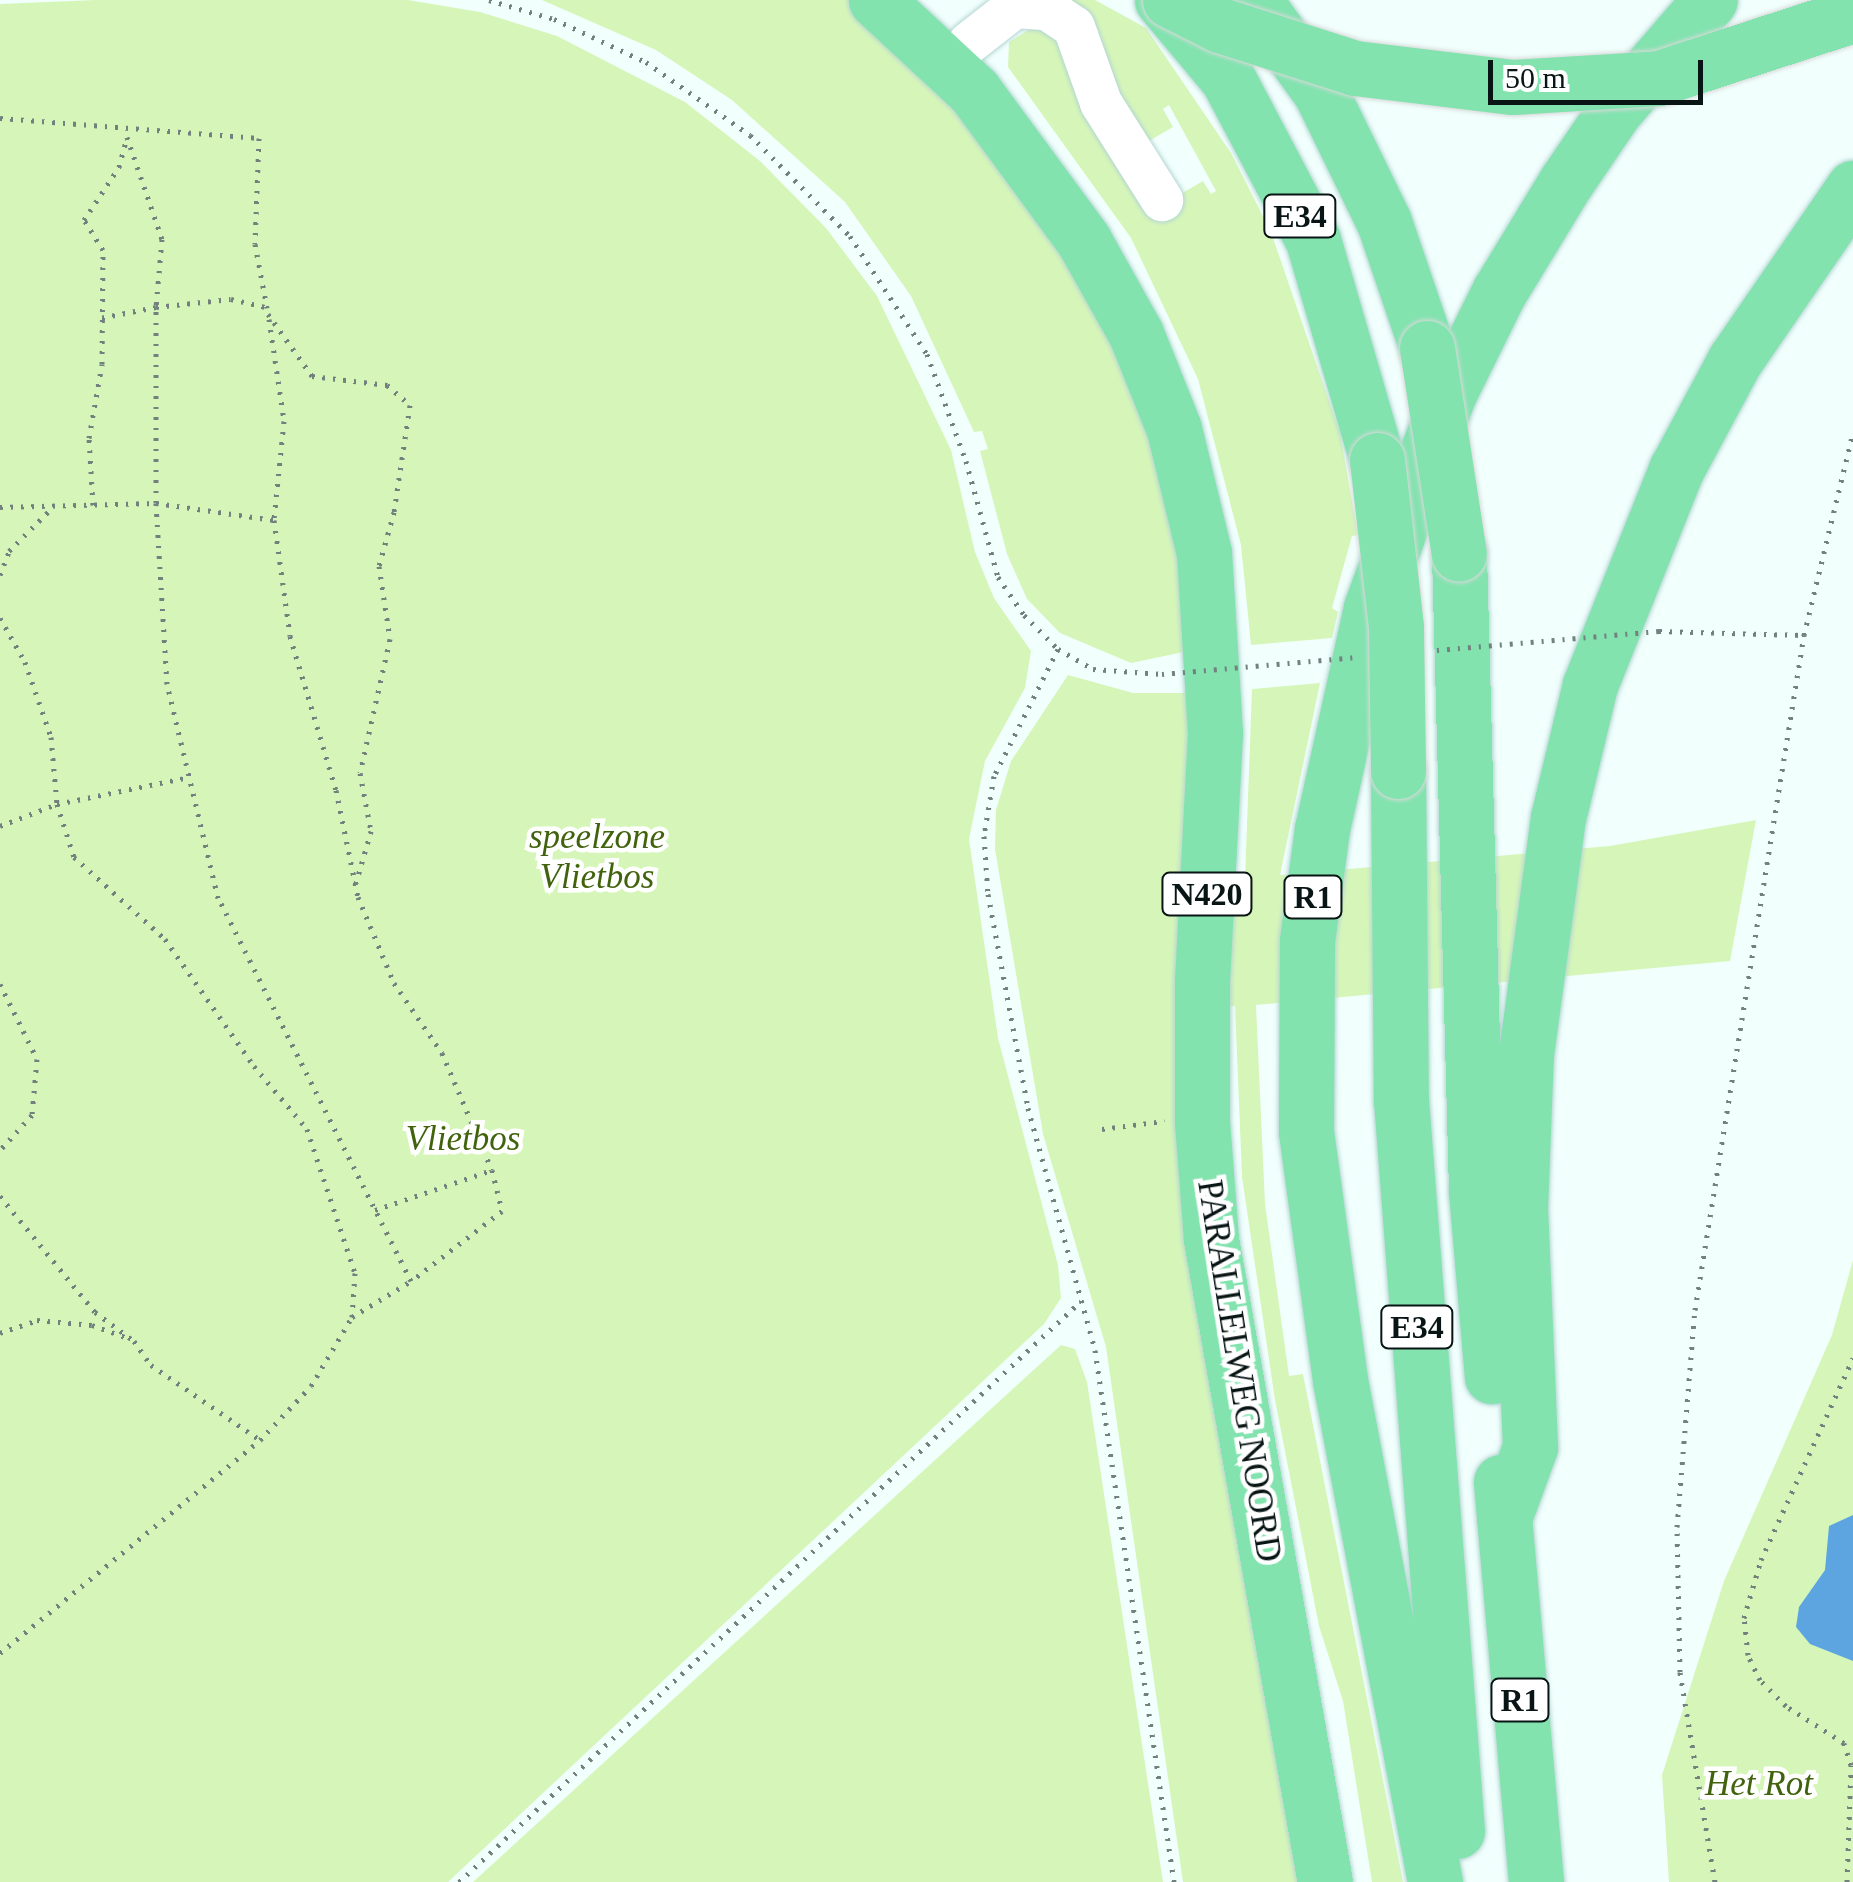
<!DOCTYPE html>
<style>
body{margin:0}
#map{position:relative;width:1853px;height:1882px;overflow:hidden;background:#f1fffd;font-family:Georgia,serif}
div>[style]{position:absolute}
.green>*{inset:0;background:#d6f6b9}
.water>*{inset:0;background:#5ca5e0}
.path>*{height:5px;margin-top:-2.5px;transform-origin:0;background:repeating-linear-gradient(90deg,#72807e 0 2.5px,transparent 0 10.5px)}
.roads{filter:drop-shadow(0 0 2px #b4d6d2) drop-shadow(0 0 2px #b4d6d2)}
.minor>*{height:42px;margin:-21px;padding:0 21px;transform-origin:21px;border-radius:21px;background:#fff}
.highway>*{height:55px;margin:-27.5px;padding:0 27.5px;transform-origin:27.5px;border-radius:27.5px;background:#82e3af}
.path-bridge>*{height:5px;margin-top:-2.5px;transform-origin:0;background:repeating-linear-gradient(90deg,#72807e 0 2.5px,transparent 0 10.5px)}
.bridges{filter:drop-shadow(0 0 2px #d7dad9) drop-shadow(0 0 2px #d7dad9)}
.highway-bridge>*{height:55px;margin:-27.5px;padding:0 27.5px;transform-origin:27.5px;border-radius:27.5px;background:#82e3af}
span{translate:-50% -50%;white-space:nowrap;text-align:center;line-height:1.15;-webkit-text-stroke:9px #fff;paint-order:stroke}
.shield-label span{padding:2px 8px;background:#fff;border:2px solid;border-radius:8px;-webkit-text-stroke-width:0}
.shield-label{font-size:32px;color:#081514;font-weight:700}
.park-label{font-size:35px;color:#41630d;font-style:italic}
.street-label{font-size:35px;color:#081514}
.scale{position:absolute;left:1488px;top:60px;width:215px;height:45px;box-sizing:border-box;border:5px solid #081514;border-top:0;padding-left:12px;font-size:30px;line-height:35px;white-space:nowrap;color:#081514;-webkit-text-stroke:8px #fff;paint-order:stroke}
</style>
<div id="map">
<div class="green">
<div style="clip-path:polygon(95px 0,408px 0,480px 12px,557px 36px,685px 102px,760px 161px,826px 228px,877px 296px,951px 450px,975px 552px,994px 598px,1031px 651px,1025px 688px,985px 761px,969px 839px,998px 1038px,1058px 1265px,1061px 1298px,1044px 1324px,448px 1882px,0 1882px,0 4px)"></div>
<div style="clip-path:polygon(542px 0,850px 0,1035px 188px,1133px 363px,1198px 649px,1131px 663px,1060px 633px,1027px 599px,1007px 554px,980px 451px,988px 449px,982px 431px,974px 432px,911px 296px,845px 202px,732px 100px,656px 50px)"></div>
<div style="clip-path:polygon(1061px 0,1095px 0,1146px 28px,1231px 153px,1271px 232px,1340px 433px,1358px 535px,1352px 536px,1332px 608px,1338px 612px,1332px 638px,1251px 645px,1241px 545px,1198px 379px,1131px 238px,1008px 67px,1009px 42px,1033px 27px,1059px 37px,1153px 210px,1203px 181px,1211px 194px,1216px 191px,1169px 105px,1163px 109px,1173px 127px,1142px 145px)"></div>
<div style="clip-path:polygon(1068px 675px,1133px 693px,1198px 693px,1195px 883px,1245px 878px,1252px 689px,1320px 683px,1280px 875px,1610px 846px,1756px 820px,1730px 961px,1256px 1005px,1265px 1204px,1289px 1376px,1303px 1374px,1403px 1882px,1372px 1882px,1343px 1701px,1319px 1626px,1275px 1400px,1242px 1177px,1235px 1006px,1190px 1010px,1312px 1882px,1183px 1882px,1106px 1347px,1043px 1134px,995px 849px,996px 810px,1011px 761px)"></div>
<div style="clip-path:polygon(1853px 1260px,1853px 1882px,1669px 1882px,1662px 1775px,1724px 1581px,1832px 1335px)"></div>
<div style="clip-path:polygon(1061px 1345px,1075px 1349px,1087px 1382px,1163px 1882px,473px 1882px)"></div>
</div>
<div class="water">
<div style="clip-path:polygon(1853px 1515px,1853px 1661px,1810px 1644px,1796px 1627px,1799px 1607px,1825px 1570px,1829px 1526px)"></div>
</div>
<div class="path">
<div style="left:489px;top:0;width:68px;rotate:16.3deg"></div>
<div style="left:554px;top:19px;width:102px;rotate:25.1deg"></div>
<div style="left:646px;top:62px;width:127px;rotate:35.1deg"></div>
<div style="left:750px;top:135px;width:142px;rotate:45.3deg"></div>
<div style="left:850px;top:236px;width:141px;rotate:56.9deg"></div>
<div style="left:927px;top:354px;width:114px;rotate:70deg"></div>
<div style="left:966px;top:461px;width:120px;rotate:74.6deg"></div>
<div style="left:998px;top:577px;width:46px;rotate:55.6deg"></div>
<div style="left:1024px;top:615px;width:48px;rotate:45deg"></div>
<div style="left:1058px;top:649px;width:40px;rotate:29.7deg"></div>
<div style="left:1093px;top:669px;width:69px;rotate:4.1deg"></div>
<div style="left:0;top:118px;width:260px;rotate:4.4deg"></div>
<div style="left:259px;top:138px;width:106px;rotate:92.2deg"></div>
<div style="left:255px;top:244px;width:65px;rotate:79.4deg"></div>
<div style="left:268px;top:314px;width:76px;rotate:54.6deg"></div>
<div style="left:312px;top:376px;width:76px;rotate:6.8deg"></div>
<div style="left:387px;top:385px;width:30px;rotate:41deg"></div>
<div style="left:410px;top:405px;width:108px;rotate:98.5deg"></div>
<div style="left:394px;top:512px;width:56px;rotate:105.5deg"></div>
<div style="left:379px;top:566px;width:74px;rotate:81.4deg"></div>
<div style="left:390px;top:639px;width:137px;rotate:102.6deg"></div>
<div style="left:360px;top:773px;width:59px;rotate:79.3deg"></div>
<div style="left:371px;top:831px;width:54px;rotate:106.1deg"></div>
<div style="left:269px;top:319px;width:103px;rotate:81.6deg"></div>
<div style="left:284px;top:421px;width:100px;rotate:95.8deg"></div>
<div style="left:93px;top:505px;width:67px;rotate:-93.4deg"></div>
<div style="left:89px;top:438px;width:75px;rotate:-80deg"></div>
<div style="left:102px;top:364px;width:114px;rotate:-89.5deg"></div>
<div style="left:103px;top:250px;width:36px;rotate:-122deg"></div>
<div style="left:84px;top:220px;width:64px;rotate:-56.6deg"></div>
<div style="left:119px;top:167px;width:31px;rotate:-75deg"></div>
<div style="left:127px;top:137px;width:108px;rotate:71.1deg"></div>
<div style="left:162px;top:239px;width:68px;rotate:95deg"></div>
<div style="left:156px;top:307px;width:75px;rotate:-6.1deg"></div>
<div style="left:231px;top:299px;width:37px;rotate:13deg"></div>
<div style="left:0;top:507px;width:156px;rotate:-1.5deg"></div>
<div style="left:156px;top:503px;width:119px;rotate:8.2deg"></div>
<div style="left:274px;top:520px;width:117px;rotate:82.1deg"></div>
<div style="left:290px;top:636px;width:161px;rotate:73.4deg"></div>
<div style="left:336px;top:790px;width:109px;rotate:78.4deg"></div>
<div style="left:358px;top:897px;width:93px;rotate:67.3deg"></div>
<div style="left:394px;top:983px;width:85px;rotate:55.6deg"></div>
<div style="left:442px;top:1053px;width:127px;rotate:66.9deg"></div>
<div style="left:492px;top:1170px;width:42px;rotate:76.3deg"></div>
<div style="left:502px;top:1211px;width:115px;rotate:142.4deg"></div>
<div style="left:411px;top:1281px;width:429px;rotate:-116.7deg"></div>
<div style="left:218px;top:898px;width:220px;rotate:-103.4deg"></div>
<div style="left:167px;top:684px;width:181px;rotate:-93.5deg"></div>
<div style="left:156px;top:503px;width:196px;rotate:-90deg"></div>
<div style="left:156px;top:307px;width:57px;rotate:168.9deg"></div>
<div style="left:0;top:575px;width:26px;rotate:-69deg"></div>
<div style="left:9px;top:551px;width:59px;rotate:-45deg"></div>
<div style="left:0;top:618px;width:51px;rotate:60.4deg"></div>
<div style="left:25px;top:662px;width:79px;rotate:70.9deg"></div>
<div style="left:51px;top:737px;width:67px;rotate:84.9deg"></div>
<div style="left:57px;top:804px;width:56px;rotate:72.2deg"></div>
<div style="left:74px;top:857px;width:122px;rotate:42deg"></div>
<div style="left:165px;top:939px;width:155px;rotate:55deg"></div>
<div style="left:254px;top:1066px;width:82px;rotate:49.9deg"></div>
<div style="left:307px;top:1129px;width:152px;rotate:71.6deg"></div>
<div style="left:355px;top:1273px;width:44px;rotate:93.9deg"></div>
<div style="left:1659px;top:631px;width:145px;rotate:1.6deg"></div>
<div style="left:1058px;top:649px;width:142px;rotate:116.7deg"></div>
<div style="left:994px;top:776px;width:61px;rotate:99.5deg"></div>
<div style="left:984px;top:836px;width:58px;rotate:86.1deg"></div>
<div style="left:988px;top:894px;width:218px;rotate:79.4deg"></div>
<div style="left:1028px;top:1108px;width:251px;rotate:74.5deg"></div>
<div style="left:1095px;top:1350px;width:538px;rotate:81.55deg"></div>
<div style="left:0;top:826px;width:61px;rotate:-21.1deg"></div>
<div style="left:57px;top:804px;width:136px;rotate:-11.5deg"></div>
<div style="left:0;top:984px;width:84px;rotate:63.7deg"></div>
<div style="left:37px;top:1059px;width:56px;rotate:95.1deg"></div>
<div style="left:32px;top:1115px;width:47px;rotate:132.4deg"></div>
<div style="left:1102px;top:1129px;width:63px;rotate:-7.4deg"></div>
<div style="left:0;top:1196px;width:150px;rotate:50.7deg"></div>
<div style="left:95px;top:1312px;width:49px;rotate:36.6deg"></div>
<div style="left:134px;top:1341px;width:29px;rotate:55deg"></div>
<div style="left:151px;top:1365px;width:132px;rotate:34.5deg"></div>
<div style="left:375px;top:1210px;width:124px;rotate:-18.9deg"></div>
<div style="left:0;top:1333px;width:39px;rotate:-19deg"></div>
<div style="left:37px;top:1320px;width:55px;rotate:5.2deg"></div>
<div style="left:92px;top:1325px;width:37px;rotate:20deg"></div>
<div style="left:0;top:1653px;width:336px;rotate:-39.3deg"></div>
<div style="left:260px;top:1440px;width:74px;rotate:-46.6deg"></div>
<div style="left:311px;top:1386px;width:80px;rotate:-59.3deg"></div>
<div style="left:352px;top:1317px;width:69px;rotate:-31.4deg"></div>
<div style="left:459px;top:1882px;width:851px;rotate:-43.05deg"></div>
<div style="left:1715px;top:1882px;width:213px;rotate:-99.5deg"></div>
<div style="left:1680px;top:1672px;width:145px;rotate:-91.2deg"></div>
<div style="left:1677px;top:1527px;width:218px;rotate:-85.3deg"></div>
<div style="left:1695px;top:1310px;width:684px;rotate:-80.83deg"></div>
<div style="left:1804px;top:635px;width:208px;rotate:-76.4deg"></div>
<div style="left:1847px;top:1882px;width:117px;rotate:-88deg"></div>
<div style="left:1851px;top:1765px;width:23px;rotate:-108deg"></div>
<div style="left:1844px;top:1743px;width:69px;rotate:-147.5deg"></div>
<div style="left:1786px;top:1706px;width:37px;rotate:-135deg"></div>
<div style="left:1760px;top:1680px;width:28px;rotate:-116deg"></div>
<div style="left:1748px;top:1655px;width:37px;rotate:-96deg"></div>
<div style="left:1744px;top:1618px;width:60px;rotate:-73.7deg"></div>
<div style="left:1761px;top:1560px;width:222px;rotate:-65.5deg"></div>
</div>
<div class="roads">
<div class="minor">
<div style="left:969px;top:43px;width:58px;rotate:-38deg"></div>
<div style="left:1015px;top:7px;width:32px;rotate:4deg"></div>
<div style="left:1047px;top:9px;width:32px;rotate:34deg"></div>
<div style="left:1074px;top:27px;width:81px;rotate:70.4deg"></div>
<div style="left:1101px;top:103px;width:115px;rotate:57.8deg"></div>
</div>
<div class="highway">
<div style="left:876px;top:0;width:134px;rotate:42.9deg"></div>
<div style="left:974px;top:91px;width:186px;rotate:53.7deg"></div>
<div style="left:1084px;top:241px;width:107px;rotate:60.8deg"></div>
<div style="left:1136px;top:334px;width:102px;rotate:68.2deg"></div>
<div style="left:1174px;top:429px;width:128px;rotate:76.4deg"></div>
<div style="left:1204px;top:553px;width:180px;rotate:86.5deg"></div>
<div style="left:1215px;top:733px;width:247px;rotate:93deg"></div>
<div style="left:1202px;top:980px;width:142px;rotate:90deg"></div>
<div style="left:1202px;top:1122px;width:117px;rotate:85.6deg"></div>
<div style="left:1211px;top:1239px;width:653px;rotate:79.95deg"></div>
<div style="left:1162px;top:0;width:103px;rotate:50.1deg"></div>
<div style="left:1228px;top:79px;width:182px;rotate:62.2deg"></div>
<div style="left:1313px;top:240px;width:229px;rotate:73.8deg"></div>
<div style="left:1254px;top:0;width:115px;rotate:54.2deg"></div>
<div style="left:1321px;top:93px;width:144px;rotate:64deg"></div>
<div style="left:1384px;top:222px;width:133px;rotate:71.2deg"></div>
<div style="left:1459px;top:554px;width:637px;rotate:88.47deg"></div>
<div style="left:1476px;top:1191px;width:186px;rotate:85.1deg"></div>
<div style="left:1398px;top:771px;width:329px;rotate:89.5deg"></div>
<div style="left:1401px;top:1100px;width:733px;rotate:85.62deg"></div>
<div style="left:1501px;top:1482px;width:402px;rotate:85deg"></div>
<div style="left:1504px;top:1518px;width:76px;rotate:-69.9deg"></div>
<div style="left:1530px;top:1447px;width:239px;rotate:-92.4deg"></div>
<div style="left:1520px;top:1208px;width:154px;rotate:-87.8deg"></div>
<div style="left:1526px;top:1054px;width:238px;rotate:-82.3deg"></div>
<div style="left:1558px;top:818px;width:137px;rotate:-76.5deg"></div>
<div style="left:1590px;top:685px;width:232px;rotate:-68.2deg"></div>
<div style="left:1676px;top:470px;width:125px;rotate:-61.8deg"></div>
<div style="left:1735px;top:360px;width:209px;rotate:-55.5deg"></div>
<div style="left:1435px;top:1882px;width:511px;rotate:-100.72deg"></div>
<div style="left:1340px;top:1380px;width:251px;rotate:-97.8deg"></div>
<div style="left:1306px;top:1131px;width:190px;rotate:-89.7deg"></div>
<div style="left:1307px;top:941px;width:113px;rotate:-82.4deg"></div>
<div style="left:1322px;top:829px;width:226px;rotate:-77.5deg"></div>
<div style="left:1371px;top:608px;width:226px;rotate:-70.1deg"></div>
<div style="left:1448px;top:395px;width:115px;rotate:-63.7deg"></div>
<div style="left:1499px;top:292px;width:129px;rotate:-58.7deg"></div>
<div style="left:1566px;top:182px;width:87px;rotate:-55.8deg"></div>
<div style="left:1615px;top:110px;width:145px;rotate:-49.2deg"></div>
</div>
</div>
<div class="path-bridge">
<div style="left:1437px;top:650px;width:223px;rotate:-4.9deg"></div>
<div style="left:1162px;top:674px;width:196px;rotate:-5deg"></div>
</div>
<div class="bridges">
<div class="highway-bridge">
<div style="left:1170px;top:0;width:56px;rotate:26.6deg"></div>
<div style="left:1220px;top:25px;width:142px;rotate:17.7deg"></div>
<div style="left:1355px;top:68px;width:159px;rotate:6.9deg"></div>
<div style="left:1513px;top:87px;width:146px;rotate:-3.5deg"></div>
<div style="left:1659px;top:78px;width:204px;rotate:-18deg"></div>
<div style="left:1427px;top:348px;width:208px;rotate:81.2deg"></div>
<div style="left:1377px;top:460px;width:169px;rotate:83.5deg"></div>
<div style="left:1396px;top:628px;width:143px;rotate:89.2deg"></div>
</div>
</div>
<div class="shield-label">
<span style="left:1300px;top:216px">E34</span>
<span style="left:1207px;top:894px">N420</span>
<span style="left:1313px;top:897px">R1</span>
<span style="left:1417px;top:1327px">E34</span>
<span style="left:1520px;top:1700px">R1</span>
</div>
<div class="park-label">
<span style="left:597px;top:857px">speelzone<br>Vlietbos</span>
<span style="left:463px;top:1139px">Vlietbos</span>
<span style="left:1759px;top:1784px">Het Rot</span>
</div>
<div class="street-label">
<span style="left:1239px;top:1371px;rotate:81deg">PARALLELWEG NOORD</span>
</div>
<div class="scale">50 m</div>
</div>
